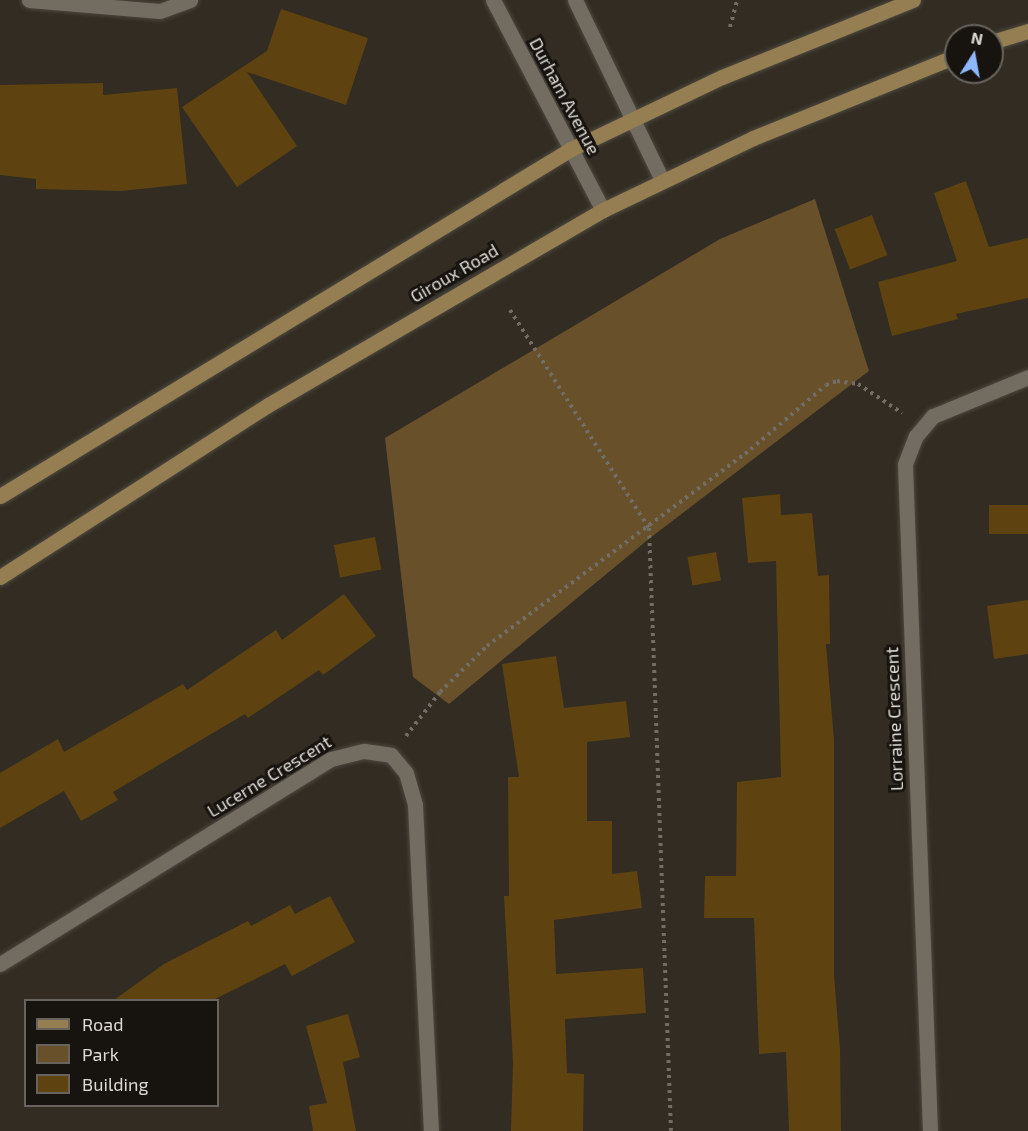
<!DOCTYPE html>
<style>
body{margin:0}
#map{position:relative;width:1028px;height:1131px;overflow:hidden;background:#322c22;font-family:"Exo 2",sans-serif}
div>[style]{position:absolute}
.green>*{inset:0;background:#67502a}
.building>*{inset:0;background:#5e4311;transform-origin:0 0}
.path>*{height:4px;margin-top:-2px;transform-origin:0;background:repeating-linear-gradient(90deg,#736e65 0 3px,transparent 0 7.5px)}
.roads{filter:drop-shadow(0 0 2px #4c483f) drop-shadow(0 0 2px #4c483f)}
.minor>*{height:15px;margin:-7.5px;padding:0 7.5px;transform-origin:7.5px;border-radius:7.5px;background:#736c61}
.tertiary>*{height:15px;margin:-7.5px;padding:0 7.5px;transform-origin:7.5px;border-radius:7.5px;background:#736c61}
.secondary>*{height:15px;margin:-7.5px;padding:0 7.5px;transform-origin:7.5px;border-radius:7.5px;background:#957e52}
span{translate:-50% -50%;white-space:nowrap;text-align:center;line-height:1.15;-webkit-text-stroke:6px #171410;paint-order:stroke}
.street-label{font-size:18px;color:#dfdbd4}
.legend{position:absolute;left:24px;top:999px;width:195px;height:108px;box-sizing:border-box;background:#171410;border:2px solid #67645e;margin:0;padding:8px 10px;list-style:none;font-size:18px;color:#dfdbd4}
.legend li{display:flex;align-items:center;gap:12px;height:30px}
.legend b{width:30px;border:2px solid #67645e}
.north{position:absolute;left:944px;top:24px;width:60px;height:60px;box-sizing:border-box;background:#171410;border:2px solid #67645e;border-radius:50%;rotate:11deg;font-size:16px;font-weight:700;line-height:24px;text-align:center;color:#dfdbd4}
.north::after{content:'';display:block;margin:auto;width:21px;height:27px;background:#8eb9fc;clip-path:polygon(50% 0,100% 100%,50% 72%,0 100%)}
</style>
<div id="map">
<div class="green">
<div style="clip-path:polygon(815px 199px,869px 371px,650px 538px,449px 704px,413px 677px,385px 438px,720px 239px)"></div>
</div>
<div class="building">
<div style="clip-path:polygon(281px 9px,368px 38px,346px 105px,247px 72px,297px 146px,237px 187px,182px 107px,267px 51px)"></div>
<div style="clip-path:polygon(103px 83px,103px 95px,177px 88px,187px 184px,121px 191px,36px 189px,36px 179px,0 175px,0 85px)"></div>
<div style="clip-path:polygon(966px 181px,989px 247px,1028px 238px,1028px 298px,956px 314px,958px 319px,892px 336px,878px 282px,957px 261px,934px 193px)"></div>
<div style="left:872px;top:215px;width:43px;height:40px;rotate:69deg"></div>
<div style="clip-path:polygon(780px 494px,781px 515px,812px 513px,818px 576px,829px 575px,830px 644px,826px 644px,834px 740px,834px 975px,840px 1049px,841px 1131px,789px 1131px,786px 1052px,759px 1054px,754px 918px,704px 918px,705px 876px,736px 876px,737px 782px,781px 777px,776px 561px,748px 563px,742px 498px)"></div>
<div style="left:1028px;top:505px;width:29px;height:39px;rotate:90deg"></div>
<div style="left:375px;top:537px;width:33px;height:42px;rotate:79deg"></div>
<div style="left:716px;top:552px;width:29px;height:29px;rotate:80deg"></div>
<div style="clip-path:polygon(344px 594px,376px 636px,323px 675px,319px 670px,248px 718px,245px 714px,113px 792px,118px 800px,81px 821px,64px 791px,0 828px,0 773px,58px 739px,64px 752px,183px 684px,187px 690px,276px 630px,282px 640px)"></div>
<div style="clip-path:polygon(1028px 600px,1028px 654px,994px 659px,987px 606px)"></div>
<div style="clip-path:polygon(556px 656px,564px 708px,626px 701px,630px 737px,587px 742px,587px 821px,612px 821px,612px 874px,637px 871px,642px 908px,554px 920px,556px 974px,643px 968px,646px 1013px,565px 1019px,567px 1073px,584px 1074px,583px 1131px,511px 1131px,513px 1062px,504px 896px,509px 896px,508px 777px,519px 777px,502px 664px)"></div>
<div style="clip-path:polygon(330px 896px,355px 942px,292px 976px,285px 964px,213px 1000px,114px 1000px,164px 964px,248px 921px,251px 926px,290px 905px,295px 914px)"></div>
<div style="clip-path:polygon(348px 1014px,360px 1057px,343px 1062px,356px 1131px,313px 1131px,309px 1106px,327px 1103px,306px 1026px)"></div>
</div>
<div class="path">
<div style="left:730px;top:27px;width:28px;rotate:-75deg"></div>
<div style="left:510px;top:310px;width:259px;rotate:57.5deg"></div>
<div style="left:649px;top:528px;width:603px;rotate:87.91deg"></div>
<div style="left:406px;top:736px;width:56px;rotate:-52.3deg"></div>
<div style="left:440px;top:692px;width:66px;rotate:-44.4deg"></div>
<div style="left:487px;top:646px;width:322px;rotate:-36.7deg"></div>
<div style="left:745px;top:454px;width:106px;rotate:-40.4deg"></div>
<div style="left:826px;top:385px;width:12px;rotate:-20deg"></div>
<div style="left:837px;top:381px;width:21px;rotate:8deg"></div>
<div style="left:858px;top:384px;width:53px;rotate:33.4deg"></div>
</div>
<div class="roads">
<div class="minor">
<div style="left:29px;top:0;width:131px;rotate:4.8deg"></div>
<div style="left:160px;top:11px;width:32px;rotate:-20deg"></div>
<div style="left:0;top:964px;width:389px;rotate:-31.8deg"></div>
<div style="left:331px;top:759px;width:34px;rotate:-14deg"></div>
<div style="left:364px;top:751px;width:27px;rotate:8deg"></div>
<div style="left:391px;top:755px;width:23px;rotate:50deg"></div>
<div style="left:406px;top:773px;width:33px;rotate:74deg"></div>
<div style="left:415px;top:805px;width:326px;rotate:87.2deg"></div>
<div style="left:930px;top:1131px;width:667px;rotate:-92.15deg"></div>
<div style="left:905px;top:464px;width:30px;rotate:-69deg"></div>
<div style="left:916px;top:436px;width:26px;rotate:-50deg"></div>
<div style="left:933px;top:416px;width:103px;rotate:-22.3deg"></div>
</div>
<div class="tertiary">
<div style="left:493px;top:0;width:237px;rotate:62.4deg"></div>
<div style="left:575px;top:0;width:200px;rotate:64.2deg"></div>
</div>
<div class="secondary">
<div style="left:992px;top:42px;width:38px;rotate:-17deg"></div>
<div style="left:0;top:496px;width:668px;rotate:-31.29deg"></div>
<div style="left:571px;top:149px;width:167px;rotate:-25.5deg"></div>
<div style="left:722px;top:77px;width:206px;rotate:-22deg"></div>
<div style="left:0;top:577px;width:318px;rotate:-32.7deg"></div>
<div style="left:268px;top:405px;width:388px;rotate:-30.2deg"></div>
<div style="left:603px;top:210px;width:166px;rotate:-25.6deg"></div>
<div style="left:753px;top:138px;width:219px;rotate:-22deg"></div>
</div>
</div>
<div class="street-label">
<span style="left:565px;top:96px;rotate:62deg">Durham Avenue</span>
<span style="left:454px;top:273px;rotate:-30deg">Giroux Road</span>
<span style="left:894px;top:719px;rotate:-92deg">Lorraine Crescent</span>
<span style="left:269px;top:776px;rotate:-31deg">Lucerne Crescent</span>
</div>
<ul class="legend">
<li><b style="height:8px;background:#957e52"></b>Road</li>
<li><b style="height:16px;background:#67502a"></b>Park</li>
<li><b style="height:16px;background:#5e4311"></b>Building</li>
</ul>
<div class="north">N</div>
</div>
